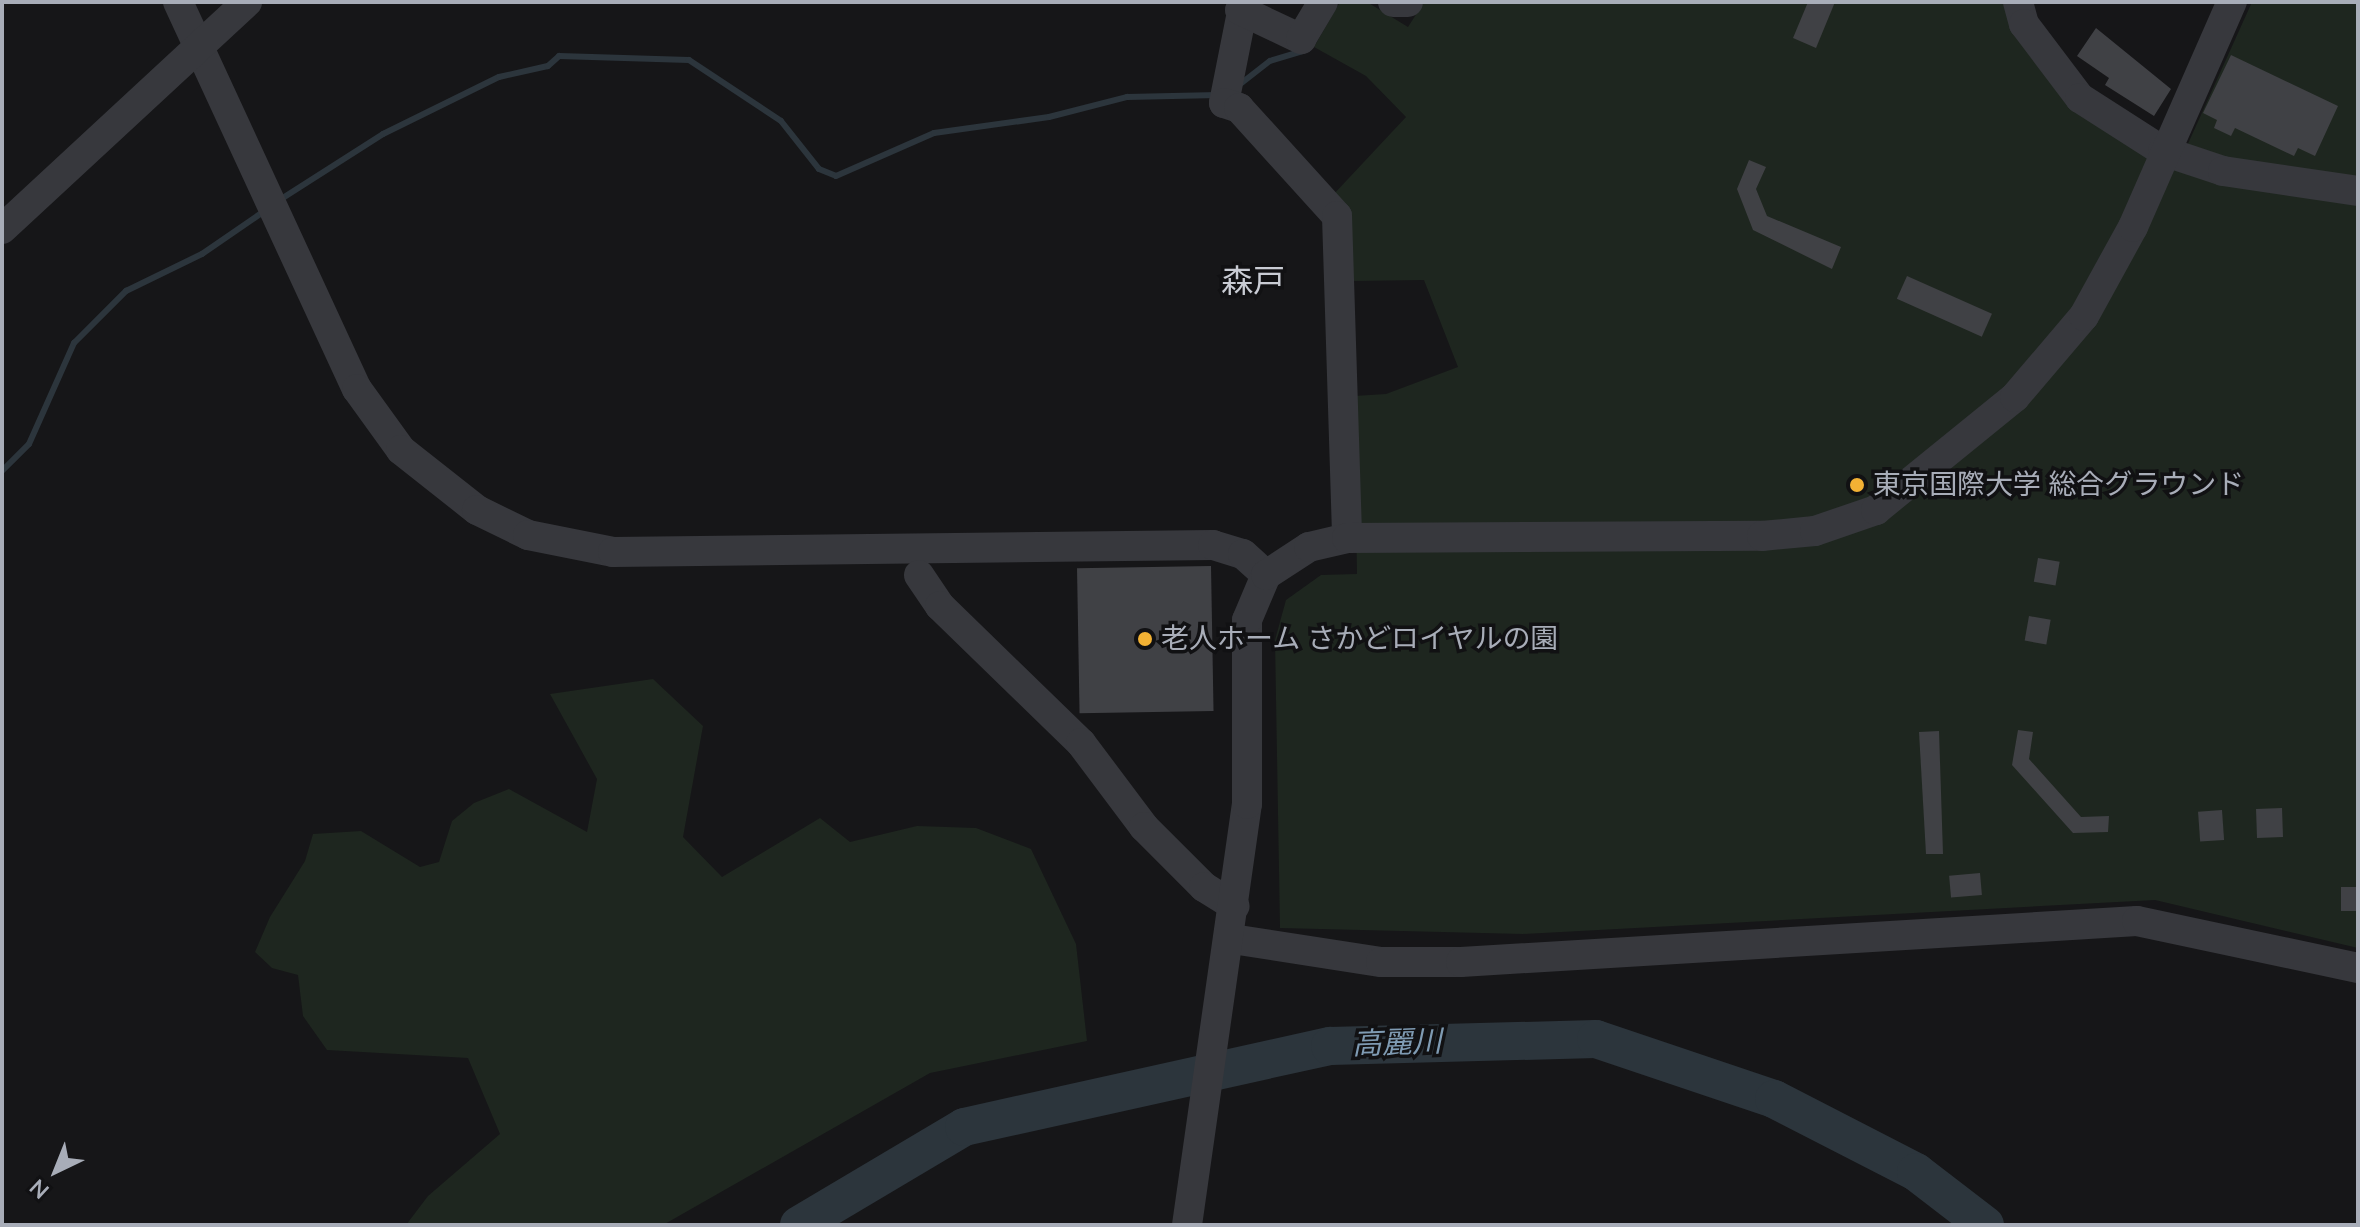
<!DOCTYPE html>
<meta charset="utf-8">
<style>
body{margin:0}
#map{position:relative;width:2360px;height:1227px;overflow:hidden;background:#161618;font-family:"Nunito Sans","Noto Sans JP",sans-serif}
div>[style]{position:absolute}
.green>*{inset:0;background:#1e261f}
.stream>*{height:6px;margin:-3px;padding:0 3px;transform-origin:3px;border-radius:3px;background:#2c353c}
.river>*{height:38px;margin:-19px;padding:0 19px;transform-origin:19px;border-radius:19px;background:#2c353c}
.building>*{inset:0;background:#404145;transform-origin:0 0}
.minor>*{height:30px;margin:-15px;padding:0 15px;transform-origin:15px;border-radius:15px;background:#37383d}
.dots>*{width:22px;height:22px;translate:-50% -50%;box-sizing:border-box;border:4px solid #111113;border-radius:50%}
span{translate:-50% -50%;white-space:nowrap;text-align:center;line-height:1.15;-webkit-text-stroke:7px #111113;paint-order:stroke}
.poi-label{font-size:28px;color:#a8adb8}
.left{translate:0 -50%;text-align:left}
.water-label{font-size:30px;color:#7f9bb3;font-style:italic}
.quarter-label{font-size:32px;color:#c9ccd4}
.frame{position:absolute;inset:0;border:4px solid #a8adb8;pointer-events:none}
.north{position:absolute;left:16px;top:1131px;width:80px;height:80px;-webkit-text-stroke:6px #111113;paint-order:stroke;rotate:223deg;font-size:22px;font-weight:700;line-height:32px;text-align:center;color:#a8adb8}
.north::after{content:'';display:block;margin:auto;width:28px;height:36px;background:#a8adb8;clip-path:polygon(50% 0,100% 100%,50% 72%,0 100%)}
</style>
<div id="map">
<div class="green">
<div style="clip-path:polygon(1340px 2px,1367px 2px,1408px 27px,1424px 2px,2006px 2px,2006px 10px,2177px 168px,2252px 2px,2358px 2px,2358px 948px,2155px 900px,1523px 934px,1280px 928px,1275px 640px,1286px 600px,1321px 575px,1357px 574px,1354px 396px,1386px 394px,1458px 367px,1424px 280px,1352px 281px,1333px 195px,1406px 117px,1366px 76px,1314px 47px)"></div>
<div style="clip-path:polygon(653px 679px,703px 726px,683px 837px,722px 877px,820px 818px,850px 842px,917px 826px,976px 828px,1031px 849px,1076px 944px,1087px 1041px,930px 1073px,663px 1225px,406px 1225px,428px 1196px,500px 1134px,468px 1058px,327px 1050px,303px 1016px,298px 975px,272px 968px,255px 952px,270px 917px,305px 861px,313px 834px,361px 831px,420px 867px,439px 862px,452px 821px,474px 803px,509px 789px,587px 832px,597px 779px,550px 694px)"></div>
</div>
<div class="stream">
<div style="left:1239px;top:85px;width:39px;rotate:-38deg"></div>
<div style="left:1270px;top:61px;width:34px;rotate:-17deg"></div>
<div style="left:278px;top:201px;width:125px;rotate:-32.5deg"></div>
<div style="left:383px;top:134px;width:129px;rotate:-26.2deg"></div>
<div style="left:499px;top:77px;width:50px;rotate:-12.7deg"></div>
<div style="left:548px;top:66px;width:15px;rotate:-42deg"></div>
<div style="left:559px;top:56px;width:130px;rotate:1.8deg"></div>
<div style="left:689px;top:60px;width:110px;rotate:33.5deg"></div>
<div style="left:781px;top:121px;width:61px;rotate:51.6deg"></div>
<div style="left:819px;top:169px;width:18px;rotate:22deg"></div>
<div style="left:836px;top:176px;width:107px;rotate:-23.7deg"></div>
<div style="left:934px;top:133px;width:116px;rotate:-7.9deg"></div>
<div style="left:1049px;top:117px;width:81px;rotate:-14.4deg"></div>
<div style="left:1127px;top:97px;width:91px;rotate:-1.3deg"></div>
<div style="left:2px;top:471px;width:38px;rotate:-45deg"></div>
<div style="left:29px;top:444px;width:111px;rotate:-66deg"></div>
<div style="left:74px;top:343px;width:74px;rotate:-45deg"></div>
<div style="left:126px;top:291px;width:85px;rotate:-26deg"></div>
<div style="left:202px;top:254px;width:78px;rotate:-34.5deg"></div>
</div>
<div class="river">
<div style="left:799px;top:1225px;width:192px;rotate:-30.7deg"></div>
<div style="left:964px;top:1127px;width:375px;rotate:-12.5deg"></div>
<div style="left:1330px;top:1046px;width:266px;rotate:-1.5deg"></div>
<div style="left:1596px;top:1039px;width:188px;rotate:18.6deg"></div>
<div style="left:1774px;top:1099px;width:160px;rotate:27.2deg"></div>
<div style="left:1916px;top:1172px;width:87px;rotate:37.5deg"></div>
</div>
<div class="building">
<div style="clip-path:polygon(1808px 2px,1835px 2px,1816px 48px,1793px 38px)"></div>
<div style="clip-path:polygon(2096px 28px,2171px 89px,2154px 116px,2105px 85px,2109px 78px,2077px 56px)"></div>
<div style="clip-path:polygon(2231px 55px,2338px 106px,2315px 156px,2298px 148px,2294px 156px,2235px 128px,2231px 136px,2214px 128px,2217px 120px,2203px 113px)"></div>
<div style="clip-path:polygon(1749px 160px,1766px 167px,1756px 189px,1767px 216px,1841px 247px,1832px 269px,1753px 230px,1737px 189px)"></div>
<div style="left:1907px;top:276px;width:93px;height:25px;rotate:24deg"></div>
<div style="left:2038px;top:558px;width:22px;height:24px;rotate:10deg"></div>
<div style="left:1211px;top:566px;width:145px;height:134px;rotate:89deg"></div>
<div style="left:2029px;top:616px;width:22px;height:25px;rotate:10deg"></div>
<div style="clip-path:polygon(2018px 730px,2033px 732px,2029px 759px,2081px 817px,2109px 816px,2108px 832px,2073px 833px,2012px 765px)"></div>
<div style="clip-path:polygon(1939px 731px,1943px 854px,1926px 854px,1919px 732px)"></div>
<div style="left:2282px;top:808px;width:29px;height:26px;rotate:88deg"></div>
<div style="left:2222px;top:810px;width:30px;height:24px;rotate:86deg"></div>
<div style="left:1980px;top:873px;width:22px;height:31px;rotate:85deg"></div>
<div style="left:2341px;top:887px;width:17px;height:24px"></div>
</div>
<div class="minor">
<div style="left:178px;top:2px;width:426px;rotate:65.2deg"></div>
<div style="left:357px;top:389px;width:75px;rotate:54.2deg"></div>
<div style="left:401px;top:450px;width:97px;rotate:38.3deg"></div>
<div style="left:477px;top:510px;width:57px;rotate:26.1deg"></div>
<div style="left:528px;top:535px;width:87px;rotate:11.3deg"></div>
<div style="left:613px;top:552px;width:600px;rotate:-0.67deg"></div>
<div style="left:1213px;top:545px;width:31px;rotate:17deg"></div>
<div style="left:1243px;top:554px;width:31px;rotate:42deg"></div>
<div style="left:1244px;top:2px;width:103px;rotate:101.2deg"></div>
<div style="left:1224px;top:103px;width:16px;rotate:18deg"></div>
<div style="left:1239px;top:108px;width:146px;rotate:47.8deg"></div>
<div style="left:1337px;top:216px;width:322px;rotate:88.2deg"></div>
<div style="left:1393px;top:2px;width:15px"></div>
<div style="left:2018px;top:2px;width:23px;rotate:75deg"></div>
<div style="left:2024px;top:24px;width:93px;rotate:52.9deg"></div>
<div style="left:2080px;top:98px;width:98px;rotate:32.6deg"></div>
<div style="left:2163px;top:151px;width:63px;rotate:18.4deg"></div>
<div style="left:2223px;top:171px;width:136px;rotate:8.4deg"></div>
<div style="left:1240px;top:10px;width:68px;rotate:25.4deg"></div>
<div style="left:1301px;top:39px;width:43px;rotate:-59.3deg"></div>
<div style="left:2px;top:229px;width:334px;rotate:-42.8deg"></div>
<div style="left:919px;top:575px;width:37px;rotate:56deg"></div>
<div style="left:940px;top:606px;width:197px;rotate:44.2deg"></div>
<div style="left:1081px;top:743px;width:105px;rotate:53.1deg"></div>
<div style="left:1144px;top:827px;width:85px;rotate:45deg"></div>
<div style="left:1204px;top:887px;width:36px;rotate:32deg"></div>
<div style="left:1232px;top:939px;width:151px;rotate:8.8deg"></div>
<div style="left:1381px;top:962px;width:80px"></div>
<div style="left:1461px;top:962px;width:677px;rotate:-3.47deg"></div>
<div style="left:2137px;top:921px;width:226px;rotate:12deg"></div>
<div style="left:1187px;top:1225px;width:425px;rotate:-81.9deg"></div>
<div style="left:1247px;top:804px;width:184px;rotate:-90deg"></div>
<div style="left:1247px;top:620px;width:49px;rotate:-67.1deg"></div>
<div style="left:1266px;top:575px;width:51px;rotate:-33.1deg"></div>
<div style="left:1309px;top:547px;width:39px;rotate:-13deg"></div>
<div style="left:1347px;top:538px;width:415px;rotate:-0.3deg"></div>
<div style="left:1762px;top:536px;width:53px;rotate:-5.4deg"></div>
<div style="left:1815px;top:531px;width:65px;rotate:-19deg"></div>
<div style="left:1876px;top:510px;width:179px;rotate:-39.1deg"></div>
<div style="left:2015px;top:397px;width:106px;rotate:-49.6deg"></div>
<div style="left:2084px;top:316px;width:102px;rotate:-61.2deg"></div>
<div style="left:2133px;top:227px;width:246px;rotate:-66.3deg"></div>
</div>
<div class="dots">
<div style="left:1857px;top:485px;background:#f2b134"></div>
<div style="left:1145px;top:639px;background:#f2b134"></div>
</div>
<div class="poi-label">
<span class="left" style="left:1873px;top:485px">東京国際大学 総合グラウンド</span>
<span class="left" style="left:1161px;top:639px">老人ホーム さかどロイヤルの園</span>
</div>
<div class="water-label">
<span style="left:1397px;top:1044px;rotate:-2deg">高麗川</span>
</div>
<div class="quarter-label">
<span style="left:1253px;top:282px">森戸</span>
</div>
<div class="frame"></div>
<div class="north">N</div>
</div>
